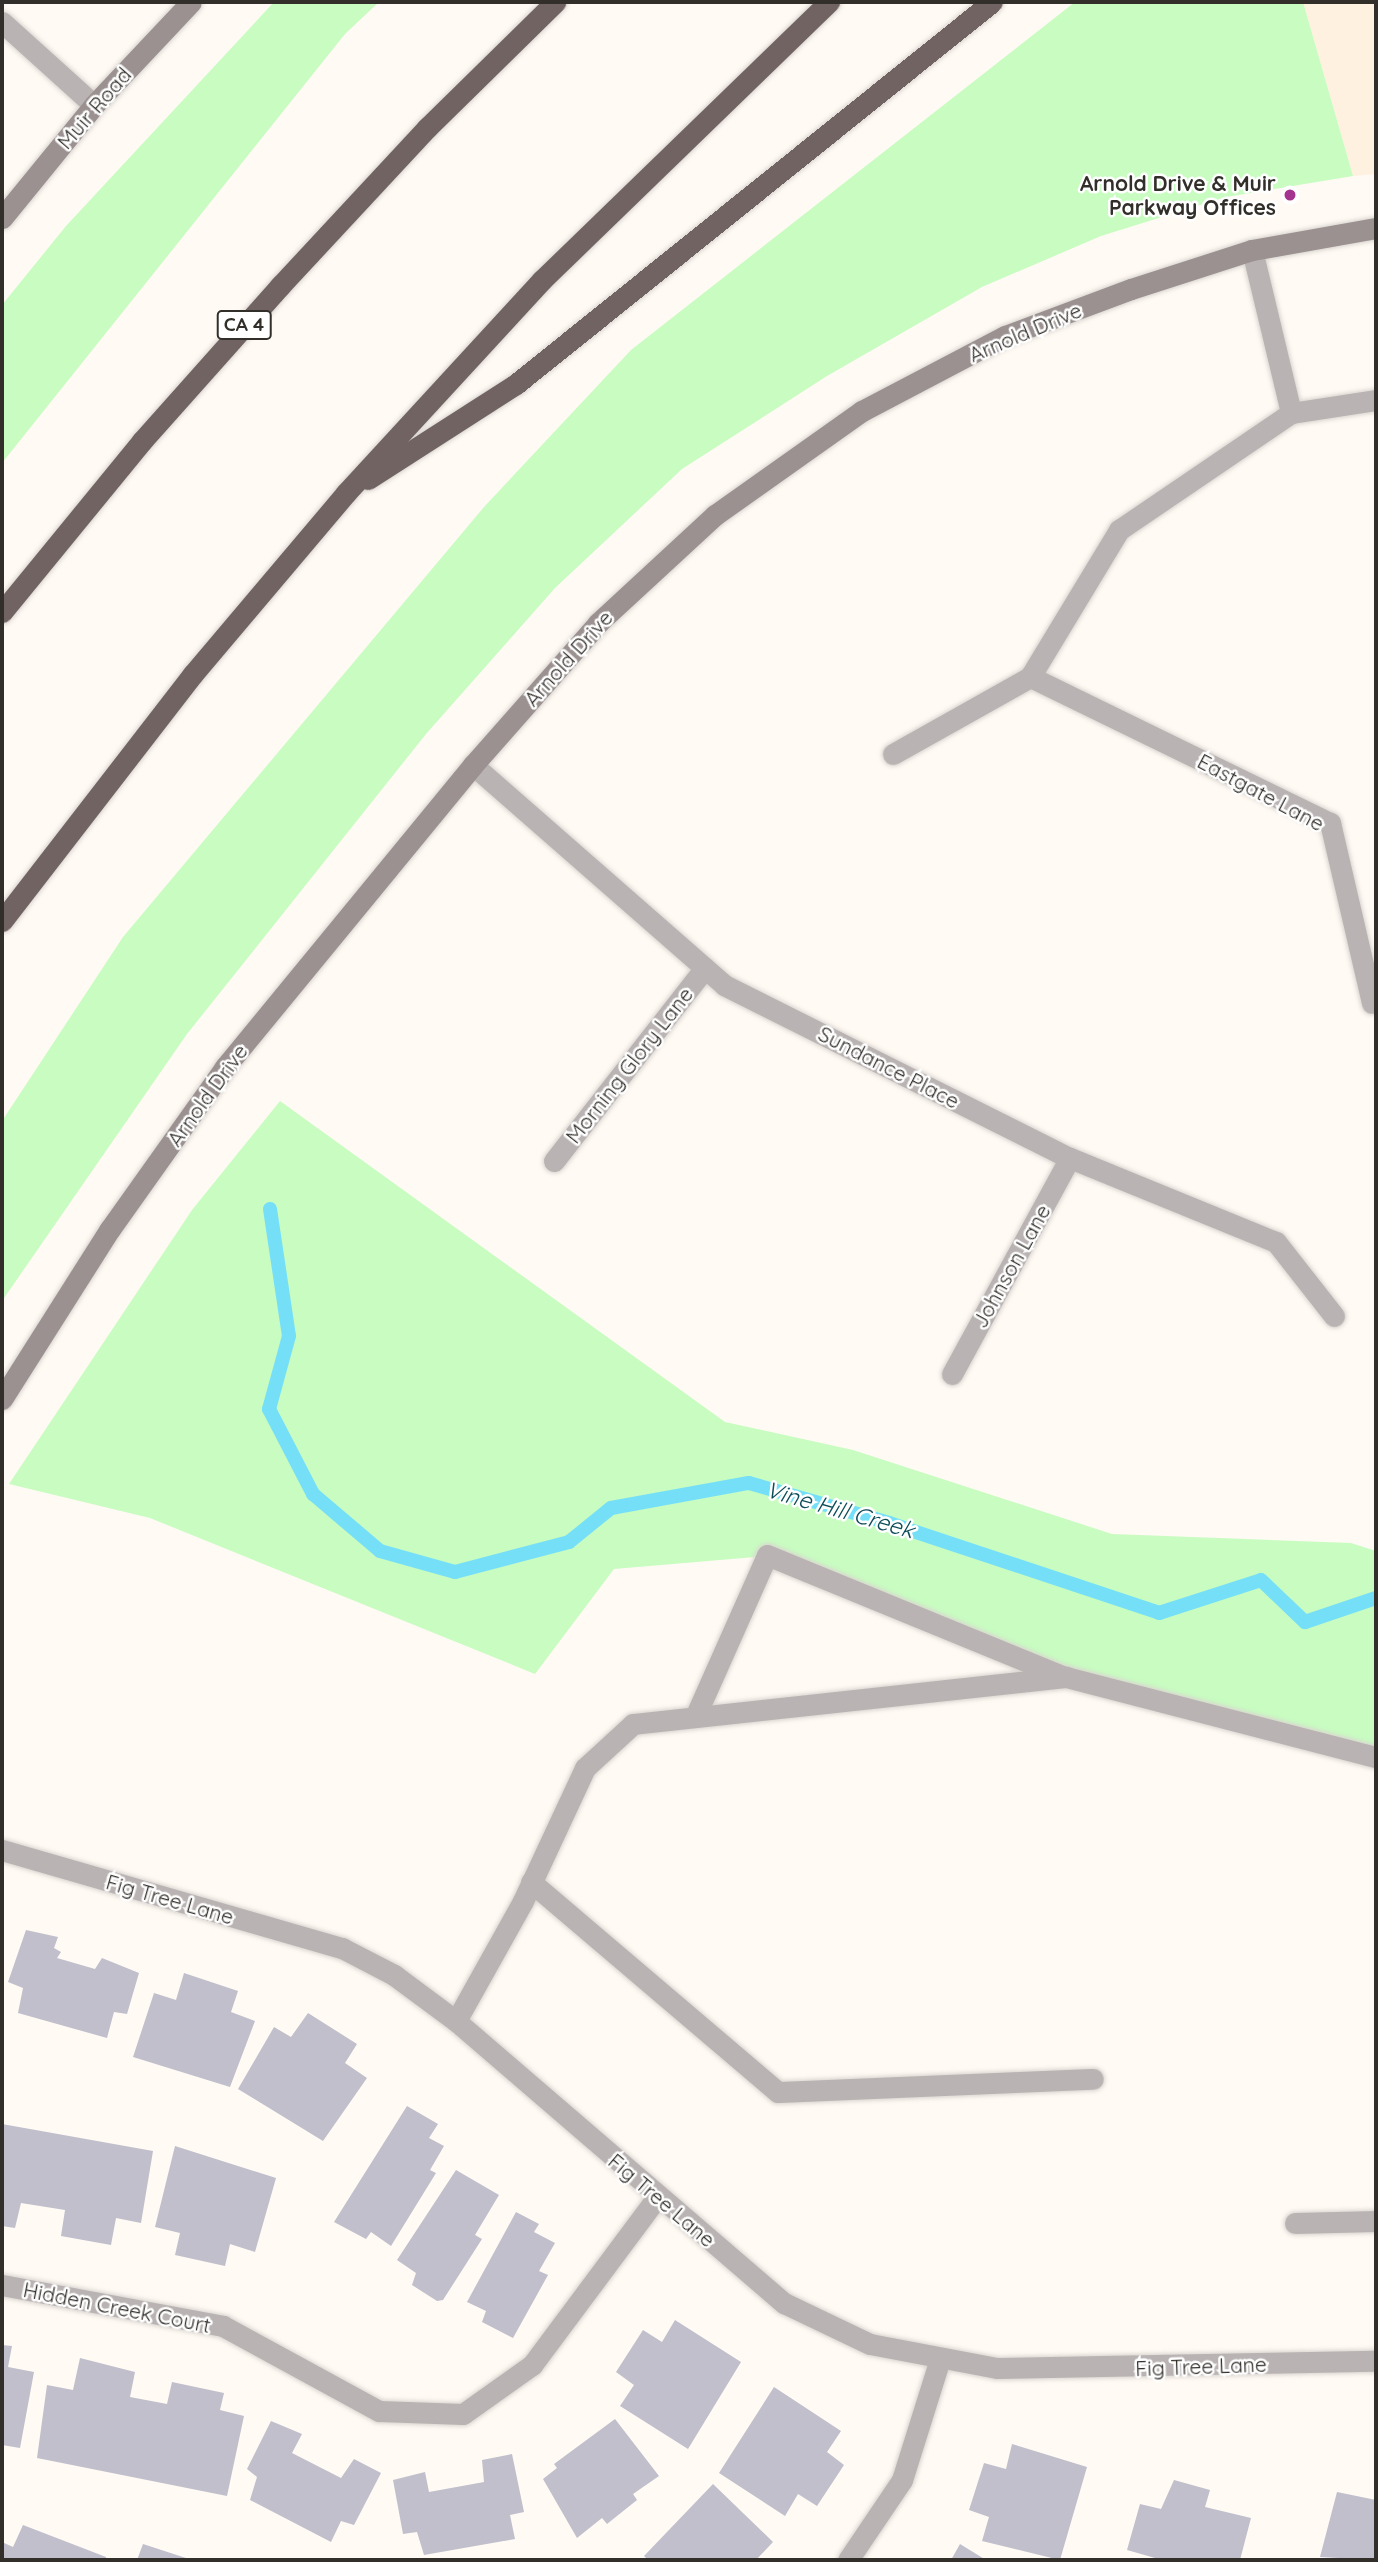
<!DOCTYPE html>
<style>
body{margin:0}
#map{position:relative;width:1378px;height:2562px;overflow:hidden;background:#fffaf4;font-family:Quicksand,sans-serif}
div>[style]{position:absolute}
.built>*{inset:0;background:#fef1e0}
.green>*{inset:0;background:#c8fcc1}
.stream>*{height:14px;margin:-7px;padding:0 7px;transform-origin:7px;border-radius:7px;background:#76dff8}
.building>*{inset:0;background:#c0bfcb}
.roads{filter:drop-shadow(0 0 2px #dad5d0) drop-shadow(0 0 2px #dad5d0)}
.lane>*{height:21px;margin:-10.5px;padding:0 10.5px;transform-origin:10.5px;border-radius:10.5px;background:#bab3b3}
.street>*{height:21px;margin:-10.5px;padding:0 10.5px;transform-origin:10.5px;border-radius:10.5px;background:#bab3b3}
.secondary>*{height:21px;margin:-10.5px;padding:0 10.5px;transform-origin:10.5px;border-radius:10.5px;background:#9a9190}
.highway>*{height:21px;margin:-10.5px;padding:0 10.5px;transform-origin:10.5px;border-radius:10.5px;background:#706362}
.dots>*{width:19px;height:19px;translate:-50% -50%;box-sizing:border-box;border:4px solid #fff;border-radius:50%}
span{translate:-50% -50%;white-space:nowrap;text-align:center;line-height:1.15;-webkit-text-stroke:5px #fff;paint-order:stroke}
.shield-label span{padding:2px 5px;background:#fff;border:2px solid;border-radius:5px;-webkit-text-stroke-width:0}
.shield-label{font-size:19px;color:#322f2b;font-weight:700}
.street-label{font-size:21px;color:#322f2b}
.poi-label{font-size:21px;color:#322f2b;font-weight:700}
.right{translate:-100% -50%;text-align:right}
.water-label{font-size:23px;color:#0d4d5a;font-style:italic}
.frame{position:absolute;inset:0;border:4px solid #322f2b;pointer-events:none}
</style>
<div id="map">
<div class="built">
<div style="clip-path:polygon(1303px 2px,1376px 2px,1376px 174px,1353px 176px)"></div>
</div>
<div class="green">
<div style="clip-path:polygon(274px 2px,379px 2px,345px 34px,2px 463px,2px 305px,66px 226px)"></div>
<div style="clip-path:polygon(1075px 2px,1303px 2px,1353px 176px,1226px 197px,1101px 236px,982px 287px,827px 376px,682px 469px,555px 588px,426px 734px,187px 1034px,2px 1301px,2px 1121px,123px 937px,484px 507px,631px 350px)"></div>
<div style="clip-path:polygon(280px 1101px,725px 1422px,853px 1450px,1112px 1534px,1351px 1543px,1376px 1551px,1376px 1757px,1066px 1677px,767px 1556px,614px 1569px,535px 1674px,150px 1518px,9px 1484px,192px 1210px)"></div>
</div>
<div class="stream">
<div style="left:270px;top:1209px;width:128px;rotate:81.5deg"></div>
<div style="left:289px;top:1336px;width:76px;rotate:105.3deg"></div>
<div style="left:269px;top:1409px;width:96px;rotate:62.6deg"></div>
<div style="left:313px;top:1494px;width:88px;rotate:40.4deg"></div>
<div style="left:380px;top:1551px;width:78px;rotate:15.6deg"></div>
<div style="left:455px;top:1572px;width:118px;rotate:-14.7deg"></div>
<div style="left:569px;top:1542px;width:54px;rotate:-39deg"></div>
<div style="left:611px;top:1508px;width:140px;rotate:-10.3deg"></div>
<div style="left:749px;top:1483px;width:146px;rotate:15.9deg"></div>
<div style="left:889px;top:1523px;width:285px;rotate:18.4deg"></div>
<div style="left:1159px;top:1613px;width:107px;rotate:-17.9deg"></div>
<div style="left:1261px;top:1580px;width:61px;rotate:43.7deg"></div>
<div style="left:1305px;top:1622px;width:75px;rotate:-18.7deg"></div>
</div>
<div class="building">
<div style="clip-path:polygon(26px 1930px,58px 1937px,54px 1948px,61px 1952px,57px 1958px,95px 1969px,102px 1958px,139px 1973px,127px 2014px,114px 2012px,107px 2038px,18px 2013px,23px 1988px,8px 1982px)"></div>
<div style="clip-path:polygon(184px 1973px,238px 1991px,231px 2012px,255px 2021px,230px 2087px,133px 2057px,154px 1993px,176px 2000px)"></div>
<div style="clip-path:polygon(308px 2013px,357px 2044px,345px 2063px,367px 2078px,323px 2141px,238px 2089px,274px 2027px,291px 2037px)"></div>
<div style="clip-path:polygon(407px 2106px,438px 2124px,429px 2138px,444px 2146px,430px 2170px,436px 2173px,391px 2246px,371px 2232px,366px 2239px,334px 2222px)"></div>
<div style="clip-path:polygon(2px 2124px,153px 2151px,141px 2223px,116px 2218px,111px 2245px,61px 2236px,65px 2210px,21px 2203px,15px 2228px,2px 2226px)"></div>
<div style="clip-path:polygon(175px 2146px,276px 2178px,255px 2252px,230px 2244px,225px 2266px,175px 2255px,180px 2233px,155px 2227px)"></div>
<div style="clip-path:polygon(456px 2170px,499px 2195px,475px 2235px,482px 2239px,443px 2300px,437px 2301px,412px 2285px,416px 2273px,397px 2260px)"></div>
<div style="clip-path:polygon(516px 2212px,539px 2224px,534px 2232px,555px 2243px,539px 2271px,548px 2275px,513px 2338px,482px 2322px,486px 2311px,467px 2302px)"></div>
<div style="clip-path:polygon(675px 2320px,741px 2362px,688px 2449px,620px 2406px,634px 2385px,616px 2372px,643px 2330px,662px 2342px)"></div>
<div style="clip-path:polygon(2px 2345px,12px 2346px,8px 2367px,34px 2372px,20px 2448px,2px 2445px)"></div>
<div style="clip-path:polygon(80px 2358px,135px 2372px,130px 2397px,167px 2404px,172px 2382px,224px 2393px,220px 2410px,244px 2416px,227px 2496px,37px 2458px,47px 2385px,73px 2390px)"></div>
<div style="clip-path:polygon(774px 2387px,841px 2431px,827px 2452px,844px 2465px,817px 2506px,798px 2494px,785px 2516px,719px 2473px)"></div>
<div style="clip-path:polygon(615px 2419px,659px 2476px,633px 2494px,637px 2500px,607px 2524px,602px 2518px,577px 2538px,543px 2479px,557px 2468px,554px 2464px)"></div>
<div style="clip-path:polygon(271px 2421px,302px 2434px,292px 2453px,341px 2478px,354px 2459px,381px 2473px,354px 2525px,341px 2521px,331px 2542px,250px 2500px,257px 2477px,247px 2469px)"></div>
<div style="clip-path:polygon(1012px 2444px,1087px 2467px,1060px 2560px,982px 2541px,989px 2517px,969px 2510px,984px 2463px,1006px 2469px)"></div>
<div style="clip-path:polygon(512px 2454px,524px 2512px,510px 2515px,515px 2539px,424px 2555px,417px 2532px,403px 2534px,393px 2480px,425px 2472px,429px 2492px,484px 2482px,482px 2460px)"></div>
<div style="clip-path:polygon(1174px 2480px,1210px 2490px,1205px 2507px,1251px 2518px,1240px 2560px,1162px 2560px,1127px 2550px,1140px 2504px,1161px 2509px)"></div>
<div style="clip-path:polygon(713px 2484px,773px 2542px,756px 2560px,648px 2560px,644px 2556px)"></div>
<div style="clip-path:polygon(1337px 2492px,1376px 2500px,1376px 2560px,1320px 2557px)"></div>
<div style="clip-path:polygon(23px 2525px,106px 2557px,106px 2560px,2px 2560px,2px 2542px,13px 2547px)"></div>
<div style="clip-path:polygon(143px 2544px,192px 2560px,137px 2560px)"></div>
<div style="clip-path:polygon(960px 2544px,986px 2560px,951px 2560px)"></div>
</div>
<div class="roads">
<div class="lane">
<div style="left:893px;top:754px;width:157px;rotate:-29.3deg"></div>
<div style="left:695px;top:1717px;width:177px;rotate:-66deg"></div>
<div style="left:767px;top:1555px;width:321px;rotate:22.3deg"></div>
<div style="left:531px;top:1882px;width:324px;rotate:40.4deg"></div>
<div style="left:778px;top:2092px;width:315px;rotate:-2.4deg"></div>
<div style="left:456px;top:2021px;width:137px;rotate:-60.8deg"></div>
<div style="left:523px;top:1901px;width:147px;rotate:-65deg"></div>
<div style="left:585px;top:1768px;width:65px;rotate:-42.5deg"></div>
<div style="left:633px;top:1724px;width:436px;rotate:-6.2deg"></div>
<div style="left:1066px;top:1677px;width:320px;rotate:14.5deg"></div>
<div style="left:1295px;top:2223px;width:81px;rotate:-1.4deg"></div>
</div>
<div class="street">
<div style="left:2px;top:22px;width:124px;rotate:42.1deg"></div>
<div style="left:1252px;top:250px;width:168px;rotate:76.5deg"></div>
<div style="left:473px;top:765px;width:334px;rotate:41.2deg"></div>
<div style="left:724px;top:985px;width:387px;rotate:26.6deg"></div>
<div style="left:1070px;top:1158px;width:222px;rotate:22.2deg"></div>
<div style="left:1276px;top:1242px;width:94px;rotate:51.9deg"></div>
<div style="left:1372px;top:1003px;width:185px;rotate:-103.1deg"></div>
<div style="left:1330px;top:823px;width:334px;rotate:-154deg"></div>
<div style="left:1030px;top:677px;width:172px;rotate:-58.8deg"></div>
<div style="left:1119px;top:530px;width:208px;rotate:-34.2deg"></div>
<div style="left:1291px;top:413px;width:86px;rotate:-8.7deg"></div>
<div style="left:554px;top:1161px;width:245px;rotate:-52deg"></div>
<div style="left:952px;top:1374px;width:246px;rotate:-61.4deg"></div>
<div style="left:2px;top:1850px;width:354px;rotate:16.1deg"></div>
<div style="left:342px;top:1948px;width:59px;rotate:27.4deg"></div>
<div style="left:394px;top:1975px;width:77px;rotate:36.6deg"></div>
<div style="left:456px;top:2021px;width:433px;rotate:40.7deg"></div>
<div style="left:784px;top:2303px;width:95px;rotate:25.5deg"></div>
<div style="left:870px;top:2344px;width:129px;rotate:10.7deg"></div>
<div style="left:997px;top:2368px;width:379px;rotate:-1.1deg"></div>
<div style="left:2px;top:2285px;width:225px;rotate:10.5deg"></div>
<div style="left:223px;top:2326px;width:178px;rotate:28.6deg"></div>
<div style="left:379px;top:2411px;width:84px;rotate:2deg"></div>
<div style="left:463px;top:2414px;width:85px;rotate:-35.4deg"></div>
<div style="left:532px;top:2365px;width:209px;rotate:-53.3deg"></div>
<div style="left:848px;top:2560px;width:97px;rotate:-56deg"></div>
<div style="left:902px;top:2480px;width:127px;rotate:-72.6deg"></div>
</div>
<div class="secondary">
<div style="left:2px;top:218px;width:146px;rotate:-50.8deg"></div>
<div style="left:94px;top:105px;width:141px;rotate:-46.7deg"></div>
<div style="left:2px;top:1399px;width:201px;rotate:-57.6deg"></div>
<div style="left:110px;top:1229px;width:199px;rotate:-54.6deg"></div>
<div style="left:225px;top:1067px;width:391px;rotate:-50.6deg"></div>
<div style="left:473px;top:765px;width:189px;rotate:-48.6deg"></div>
<div style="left:598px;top:623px;width:159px;rotate:-42.7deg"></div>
<div style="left:715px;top:515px;width:180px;rotate:-35.3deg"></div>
<div style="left:862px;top:411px;width:161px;rotate:-27.7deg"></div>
<div style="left:1005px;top:336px;width:134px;rotate:-20.5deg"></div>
<div style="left:1131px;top:289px;width:127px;rotate:-17.9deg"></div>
<div style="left:1252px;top:250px;width:126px;rotate:-10.1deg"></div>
</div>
<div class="highway">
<div style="left:368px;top:479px;width:176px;rotate:-32.7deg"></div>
<div style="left:516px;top:384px;width:610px;rotate:-38.75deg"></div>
<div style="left:2px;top:612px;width:221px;rotate:-50.7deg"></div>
<div style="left:142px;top:441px;width:208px;rotate:-48.3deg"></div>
<div style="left:280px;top:286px;width:216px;rotate:-47.1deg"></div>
<div style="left:427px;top:128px;width:180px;rotate:-44.5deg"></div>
<div style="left:2px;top:921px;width:312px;rotate:-52.3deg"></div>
<div style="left:193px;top:674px;width:237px;rotate:-49.8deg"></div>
<div style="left:346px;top:493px;width:289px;rotate:-47.4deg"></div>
<div style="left:542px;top:280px;width:400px;rotate:-44.1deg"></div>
</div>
</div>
<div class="dots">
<div style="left:1290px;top:195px;background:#a53490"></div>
</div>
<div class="shield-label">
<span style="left:244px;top:325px">CA 4</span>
</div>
<div class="street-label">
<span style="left:94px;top:108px;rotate:-49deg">Muir Road</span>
<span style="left:1025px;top:332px;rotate:-23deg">Arnold Drive</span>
<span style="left:568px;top:658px;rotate:-48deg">Arnold Drive</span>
<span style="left:1261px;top:792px;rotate:28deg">Eastgate Lane</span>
<span style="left:629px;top:1065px;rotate:-52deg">Morning Glory Lane</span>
<span style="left:889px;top:1067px;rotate:27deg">Sundance Place</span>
<span style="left:207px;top:1095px;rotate:-54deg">Arnold Drive</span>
<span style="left:1011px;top:1266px;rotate:-61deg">Johnson Lane</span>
<span style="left:170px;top:1899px;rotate:16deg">Fig Tree Lane</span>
<span style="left:662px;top:2200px;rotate:40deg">Fig Tree Lane</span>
<span style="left:117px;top:2307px;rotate:11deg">Hidden Creek Court</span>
<span style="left:1201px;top:2366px;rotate:-2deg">Fig Tree Lane</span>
</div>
<div class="poi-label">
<span class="right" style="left:1276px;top:195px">Arnold Drive &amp; Muir<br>Parkway Offices</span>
</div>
<div class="water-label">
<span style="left:840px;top:1510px;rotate:16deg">Vine Hill Creek</span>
</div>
<div class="frame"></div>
</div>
